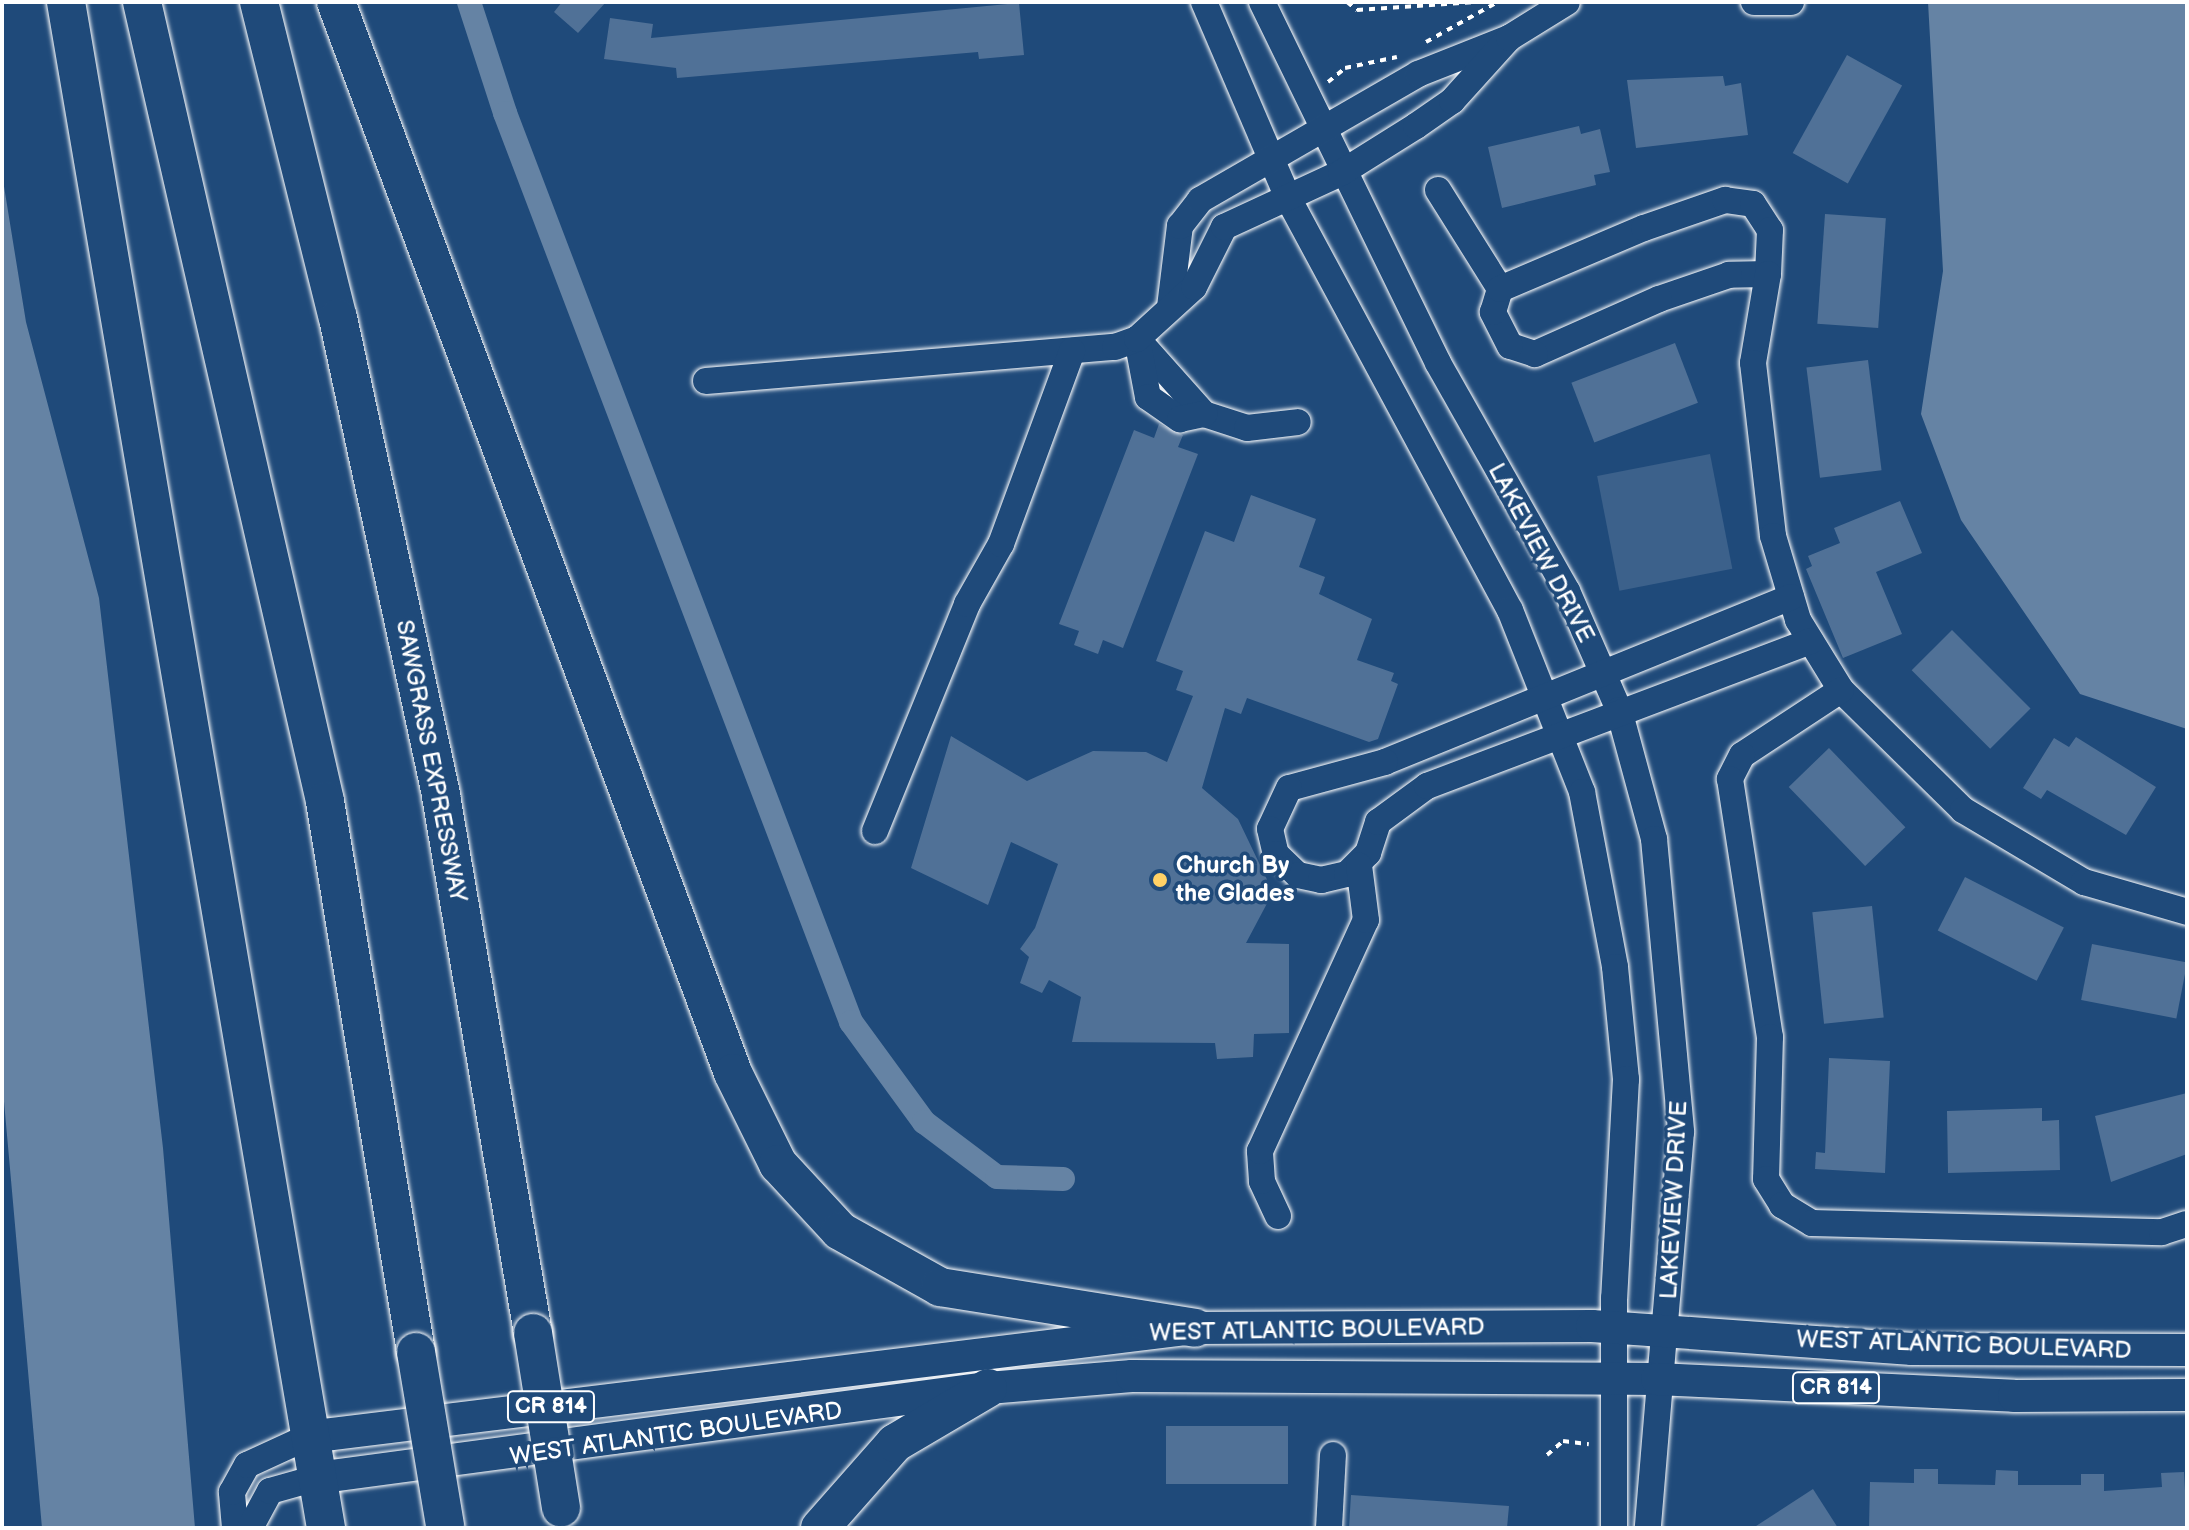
<!DOCTYPE html>
<style>
body{margin:0}
#map{position:relative;width:2189px;height:1530px;overflow:hidden;background:#1f4a7a;font-family:"Balsamiq Sans",sans-serif}
div>[style]{position:absolute}
.green>*{inset:0;background:#3c618b;transform-origin:0 0}
.water>*{inset:0;background:#6583a4}
.canal>*{height:24px;margin:-12px;padding:0 12px;transform-origin:12px;border-radius:12px;background:#6583a4}
.building>*{inset:0;background:#507197;transform-origin:0 0}
.path>*{height:4px;margin-top:-2px;transform-origin:0;background:repeating-linear-gradient(90deg,#fff 0 6px,transparent 0 12px)}
.roads{filter:drop-shadow(0 0 2px #fff) drop-shadow(0 0 2px #fff)}
.minor>*{height:26px;margin:-13px;padding:0 13px;transform-origin:13px;border-radius:13px;background:#1f4a7a}
.major>*{height:32px;margin:-16px;padding:0 16px;transform-origin:16px;border-radius:16px;background:#1f4a7a}
.highway>*{height:38px;margin:-19px;padding:0 19px;transform-origin:19px;border-radius:19px;background:#1f4a7a}
.bridges{filter:drop-shadow(0 0 2px #fff) drop-shadow(0 0 2px #fff)}
.highway-bridge>*{height:38px;margin:-19px;padding:0 19px;transform-origin:19px;border-radius:19px;background:#1f4a7a}
.dots>*{width:22px;height:22px;translate:-50% -50%;box-sizing:border-box;border:4px solid #1f4a7a;border-radius:50%}
span{translate:-50% -50%;white-space:nowrap;text-align:center;line-height:1.15;-webkit-text-stroke:7px #1f4a7a;paint-order:stroke}
.shield-label span{padding:2px 6px;background:#1f4a7a;border:2px solid;border-radius:6px;-webkit-text-stroke-width:0}
.shield-label{font-size:22px;color:#fff;font-weight:700}
.street-label{font-size:24px;color:#fff}
.poi-label{font-size:24px;color:#fff;font-weight:700}
.left{translate:0 -50%;text-align:left}
.frame{position:absolute;inset:0;border:4px solid #fff;pointer-events:none}
</style>
<div id="map">
<div class="green">
<div style="left:1710px;top:454px;width:117px;height:115px;rotate:79deg"></div>
</div>
<div class="water">
<div style="clip-path:polygon(1928px 2px,2187px 2px,2187px 729px,2080px 694px,1961px 520px,1921px 414px,1943px 271px)"></div>
<div style="clip-path:polygon(2px 174px,26px 322px,99px 598px,163px 1148px,195px 1528px,42px 1528px,2px 1079px)"></div>
</div>
<div class="canal">
<div style="left:469px;top:2px;width:117px;rotate:72deg"></div>
<div style="left:505px;top:113px;width:973px;rotate:69.16deg"></div>
<div style="left:851px;top:1022px;width:124px;rotate:53.9deg"></div>
<div style="left:924px;top:1122px;width:91px;rotate:37deg"></div>
<div style="left:997px;top:1177px;width:66px;rotate:1.7deg"></div>
</div>
<div class="building">
<div style="clip-path:polygon(562px 2px,606px 2px,578px 33px,554px 12px)"></div>
<div style="clip-path:polygon(1019px 3px,1024px 55px,979px 59px,978px 52px,677px 78px,676px 68px,604px 59px,610px 18px,653px 24px,651px 38px)"></div>
<div style="left:1847px;top:55px;width:63px;height:112px;rotate:29deg"></div>
<div style="clip-path:polygon(1723px 76px,1725px 86px,1741px 83px,1748px 135px,1636px 148px,1627px 80px)"></div>
<div style="clip-path:polygon(1579px 126px,1581px 134px,1600px 129px,1610px 172px,1594px 175px,1596px 185px,1502px 208px,1488px 147px)"></div>
<div style="left:1825px;top:214px;width:61px;height:110px;rotate:4deg"></div>
<div style="left:1675px;top:343px;width:64px;height:111px;rotate:69deg"></div>
<div style="left:1868px;top:360px;width:111px;height:62px;rotate:83deg"></div>
<div style="clip-path:polygon(1159px 424px,1183px 435px,1178px 447px,1198px 454px,1123px 648px,1103px 640px,1098px 654px,1074px 645px,1079px 631px,1059px 624px,1134px 430px,1154px 438px)"></div>
<div style="clip-path:polygon(1251px 495px,1316px 519px,1299px 567px,1325px 577px,1319px 594px,1372px 619px,1357px 660px,1394px 673px,1391px 681px,1398px 684px,1378px 739px,1369px 742px,1247px 698px,1241px 714px,1225px 708px,1202px 788px,1238px 819px,1273px 892px,1246px 943px,1289px 944px,1289px 1033px,1254px 1034px,1253px 1057px,1217px 1059px,1215px 1043px,1072px 1042px,1081px 997px,1049px 980px,1042px 993px,1020px 983px,1029px 957px,1020px 949px,1035px 928px,1058px 864px,1011px 842px,988px 905px,911px 868px,951px 736px,1027px 781px,1093px 751px,1146px 752px,1167px 762px,1193px 696px,1176px 690px,1183px 671px,1156px 661px,1205px 531px,1234px 542px)"></div>
<div style="clip-path:polygon(1900px 501px,1922px 553px,1876px 572px,1902px 634px,1843px 658px,1806px 569px,1812px 566px,1808px 556px,1840px 543px,1834px 528px)"></div>
<div style="left:1952px;top:630px;width:111px;height:57px;rotate:45deg"></div>
<div style="clip-path:polygon(2076px 737px,2156px 787px,2126px 835px,2047px 790px,2041px 799px,2023px 788px,2054px 738px,2069px 747px)"></div>
<div style="left:1829px;top:748px;width:110px;height:56px;rotate:46deg"></div>
<div style="left:1965px;top:877px;width:111px;height:60px;rotate:27deg"></div>
<div style="left:1872px;top:906px;width:112px;height:60px;rotate:84deg"></div>
<div style="left:2092px;top:944px;width:97px;height:57px;rotate:11deg"></div>
<div style="clip-path:polygon(1829px 1058px,1890px 1061px,1885px 1173px,1815px 1169px,1816px 1152px,1825px 1153px)"></div>
<div style="clip-path:polygon(2187px 1093px,2187px 1154px,2111px 1182px,2095px 1116px)"></div>
<div style="clip-path:polygon(2042px 1108px,2042px 1121px,2059px 1120px,2060px 1170px,1948px 1173px,1947px 1111px)"></div>
<div style="left:1288px;top:1426px;width:58px;height:122px;rotate:90deg"></div>
<div style="clip-path:polygon(1914px 1469px,1938px 1469px,1938px 1484px,1995px 1485px,1996px 1470px,2018px 1471px,2018px 1485px,2081px 1485px,2081px 1474px,2104px 1474px,2104px 1491px,2162px 1487px,2161px 1473px,2184px 1472px,2187px 1528px,1869px 1528px,1870px 1482px,1914px 1483px)"></div>
<div style="clip-path:polygon(1813px 1489px,1838px 1528px,1753px 1528px)"></div>
<div style="clip-path:polygon(1351px 1495px,1509px 1506px,1507px 1528px,1349px 1528px)"></div>
</div>
<div class="path">
<div style="left:1347px;top:2px;width:13px;rotate:39deg"></div>
<div style="left:1357px;top:10px;width:119px;rotate:-3.8deg"></div>
<div style="left:1426px;top:42px;width:82px;rotate:-29.1deg"></div>
<div style="left:1328px;top:82px;width:22px;rotate:-39deg"></div>
<div style="left:1345px;top:68px;width:53px;rotate:-11.9deg"></div>
<div style="left:1547px;top:1455px;width:21px;rotate:-41deg"></div>
<div style="left:1563px;top:1441px;width:26px;rotate:7deg"></div>
</div>
<div class="roads">
<div class="minor">
<div style="left:1204px;top:2px;width:213px;rotate:66.8deg"></div>
<div style="left:1288px;top:198px;width:468px;rotate:61.7deg"></div>
<div style="left:1510px;top:610px;width:196px;rotate:68.4deg"></div>
<div style="left:1582px;top:792px;width:178px;rotate:79.3deg"></div>
<div style="left:1615px;top:967px;width:113px;rotate:84.4deg"></div>
<div style="left:1626px;top:1079px;width:219px;rotate:93.1deg"></div>
<div style="left:1614px;top:1298px;width:230px;rotate:90deg"></div>
<div style="left:1262px;top:2px;width:402px;rotate:64deg"></div>
<div style="left:1438px;top:363px;width:262px;rotate:60.5deg"></div>
<div style="left:1567px;top:591px;width:130px;rotate:66.4deg"></div>
<div style="left:1619px;top:710px;width:134px;rotate:74.8deg"></div>
<div style="left:1654px;top:839px;width:294px;rotate:84.7deg"></div>
<div style="left:1681px;top:1132px;width:397px;rotate:94.8deg"></div>
<div style="left:1754px;top:2px;width:37px"></div>
<div style="left:1438px;top:190px;width:117px;rotate:57.9deg"></div>
<div style="left:1768px;top:274px;width:39px;rotate:179deg"></div>
<div style="left:1729px;top:275px;width:74px;rotate:161.1deg"></div>
<div style="left:1659px;top:299px;width:136px;rotate:156.1deg"></div>
<div style="left:1535px;top:354px;width:26px;rotate:-162deg"></div>
<div style="left:1510px;top:346px;width:38px;rotate:-117deg"></div>
<div style="left:1493px;top:312px;width:24px;rotate:-73deg"></div>
<div style="left:1500px;top:289px;width:156px;rotate:-23deg"></div>
<div style="left:1644px;top:228px;width:86px;rotate:-19.1deg"></div>
<div style="left:1725px;top:200px;width:28px;rotate:8deg"></div>
<div style="left:1753px;top:204px;width:31px;rotate:57deg"></div>
<div style="left:1770px;top:230px;width:44px;rotate:92.6deg"></div>
<div style="left:1768px;top:274px;width:90px;rotate:99.6deg"></div>
<div style="left:1753px;top:363px;width:174px;rotate:83.4deg"></div>
<div style="left:1773px;top:536px;width:88px;rotate:73.4deg"></div>
<div style="left:1798px;top:620px;width:82px;rotate:58.4deg"></div>
<div style="left:1841px;top:690px;width:171px;rotate:44.5deg"></div>
<div style="left:1963px;top:810px;width:141px;rotate:30.8deg"></div>
<div style="left:2084px;top:882px;width:107px;rotate:16.2deg"></div>
<div style="left:1170px;top:307px;width:82px;rotate:-83deg"></div>
<div style="left:1180px;top:226px;width:33px;rotate:-52deg"></div>
<div style="left:1200px;top:200px;width:252px;rotate:-30deg"></div>
<div style="left:1418px;top:74px;width:98px;rotate:-21.6deg"></div>
<div style="left:1137px;top:339px;width:101px;rotate:48.2deg"></div>
<div style="left:1204px;top:414px;width:45px;rotate:18deg"></div>
<div style="left:1247px;top:428px;width:51px;rotate:-6.7deg"></div>
<div style="left:1137px;top:339px;width:59px;rotate:79.3deg"></div>
<div style="left:1148px;top:397px;width:39px;rotate:35deg"></div>
<div style="left:1180px;top:419px;width:25px;rotate:-12deg"></div>
<div style="left:706px;top:381px;width:410px;rotate:-4.8deg"></div>
<div style="left:1115px;top:347px;width:23px;rotate:-20deg"></div>
<div style="left:1137px;top:339px;width:77px;rotate:-42.4deg"></div>
<div style="left:1194px;top:287px;width:67px;rotate:-63.4deg"></div>
<div style="left:1224px;top:227px;width:129px;rotate:-24.8deg"></div>
<div style="left:1341px;top:173px;width:89px;rotate:-32.1deg"></div>
<div style="left:1416px;top:126px;width:44px;rotate:-34.8deg"></div>
<div style="left:1452px;top:101px;width:85px;rotate:-47.9deg"></div>
<div style="left:1509px;top:38px;width:68px;rotate:-31.8deg"></div>
<div style="left:1791px;top:597px;width:438px;rotate:157.9deg"></div>
<div style="left:1385px;top:762px;width:99px;rotate:164.8deg"></div>
<div style="left:1289px;top:788px;width:45px;rotate:114.9deg"></div>
<div style="left:1270px;top:829px;width:26px;rotate:77deg"></div>
<div style="left:1276px;top:854px;width:30px;rotate:44deg"></div>
<div style="left:1298px;top:875px;width:24px;rotate:12deg"></div>
<div style="left:1321px;top:880px;width:27px;rotate:-13deg"></div>
<div style="left:1347px;top:874px;width:30px;rotate:-45deg"></div>
<div style="left:1368px;top:853px;width:33px;rotate:-72deg"></div>
<div style="left:1378px;top:822px;width:61px;rotate:-36.3deg"></div>
<div style="left:1427px;top:786px;width:410px;rotate:-20.7deg"></div>
<div style="left:1841px;top:690px;width:118px;rotate:146.7deg"></div>
<div style="left:1742px;top:755px;width:27px;rotate:117deg"></div>
<div style="left:1730px;top:779px;width:261px;rotate:81.2deg"></div>
<div style="left:1770px;top:1037px;width:142px;rotate:91.6deg"></div>
<div style="left:1766px;top:1179px;width:31px;rotate:58deg"></div>
<div style="left:1782px;top:1205px;width:35px;rotate:31deg"></div>
<div style="left:1812px;top:1223px;width:350px;rotate:1.5deg"></div>
<div style="left:2162px;top:1232px;width:26px;rotate:-18deg"></div>
<div style="left:875px;top:831px;width:245px;rotate:-67.9deg"></div>
<div style="left:967px;top:604px;width:69px;rotate:-60.5deg"></div>
<div style="left:1001px;top:544px;width:206px;rotate:-69.8deg"></div>
<div style="left:1278px;top:1216px;width:38px;rotate:-115deg"></div>
<div style="left:1262px;top:1181px;width:30px;rotate:-94deg"></div>
<div style="left:1260px;top:1151px;width:254px;rotate:-65.4deg"></div>
<div style="left:1366px;top:920px;width:55px;rotate:-97.3deg"></div>
<div style="left:235px;top:1528px;width:36px;rotate:-95deg"></div>
<div style="left:232px;top:1492px;width:31px;rotate:-61deg"></div>
<div style="left:247px;top:1465px;width:67px;rotate:-24.7deg"></div>
<div style="left:250px;top:1528px;width:42px;rotate:-61.6deg"></div>
<div style="left:270px;top:1491px;width:48px;rotate:-15.8deg"></div>
<div style="left:1329px;top:1528px;width:73px;rotate:-86.9deg"></div>
</div>
<div class="major">
<div style="left:308px;top:1437px;width:894px;rotate:-7.01deg"></div>
<div style="left:1195px;top:1328px;width:397px;rotate:-0.3deg"></div>
<div style="left:1592px;top:1326px;width:321px;rotate:4.1deg"></div>
<div style="left:1912px;top:1349px;width:275px;rotate:0.2deg"></div>
<div style="left:316px;top:1478px;width:678px;rotate:-7.63deg"></div>
<div style="left:988px;top:1388px;width:144px;rotate:-4.8deg"></div>
<div style="left:1132px;top:1376px;width:525px;rotate:0.33deg"></div>
<div style="left:1657px;top:1379px;width:357px;rotate:2.7deg"></div>
<div style="left:2014px;top:1396px;width:173px;rotate:-0.3deg"></div>
</div>
<div class="highway">
<div style="left:66px;top:2px;width:1548px;rotate:80.33deg"></div>
<div style="left:142px;top:2px;width:820px;rotate:77.1deg"></div>
<div style="left:325px;top:801px;width:558px;rotate:80.62deg"></div>
<div style="left:259px;top:2px;width:326px;rotate:76deg"></div>
<div style="left:338px;top:318px;width:489px;rotate:77.8deg"></div>
<div style="left:441px;top:796px;width:545px;rotate:80.28deg"></div>
<div style="left:336px;top:2px;width:1142px;rotate:69.66deg"></div>
<div style="left:733px;top:1073px;width:102px;rotate:63.7deg"></div>
<div style="left:778px;top:1164px;width:91px;rotate:47.2deg"></div>
<div style="left:840px;top:1231px;width:115px;rotate:29.2deg"></div>
<div style="left:940px;top:1287px;width:258px;rotate:9.1deg"></div>
<div style="left:820px;top:1528px;width:113px;rotate:-48.6deg"></div>
<div style="left:895px;top:1443px;width:108px;rotate:-30.6deg"></div>
</div>
</div>
<div class="bridges">
<div class="highway-bridge">
<div style="left:533px;top:1333px;width:177px;rotate:80.9deg"></div>
<div style="left:416px;top:1352px;width:176px;rotate:80.5deg"></div>
</div>
</div>
<div class="dots">
<div style="left:1160px;top:880px;background:#ffd166"></div>
</div>
<div class="shield-label">
<span style="left:1836px;top:1388px">CR 814</span>
<span style="left:551px;top:1407px">CR 814</span>
</div>
<div class="street-label">
<span style="left:1541px;top:553px;rotate:62deg">LAKEVIEW DRIVE</span>
<span style="left:431px;top:761px;rotate:79deg">SAWGRASS EXPRESSWAY</span>
<span style="left:1674px;top:1200px;rotate:-87deg">LAKEVIEW DRIVE</span>
<span style="left:1317px;top:1330px;rotate:-1deg">WEST ATLANTIC BOULEVARD</span>
<span style="left:1964px;top:1345px;rotate:2deg">WEST ATLANTIC BOULEVARD</span>
<span style="left:676px;top:1434px;rotate:-8deg">WEST ATLANTIC BOULEVARD</span>
</div>
<div class="poi-label">
<span class="left" style="left:1176px;top:880px">Church By<br>the Glades</span>
</div>
<div class="frame"></div>
</div>
